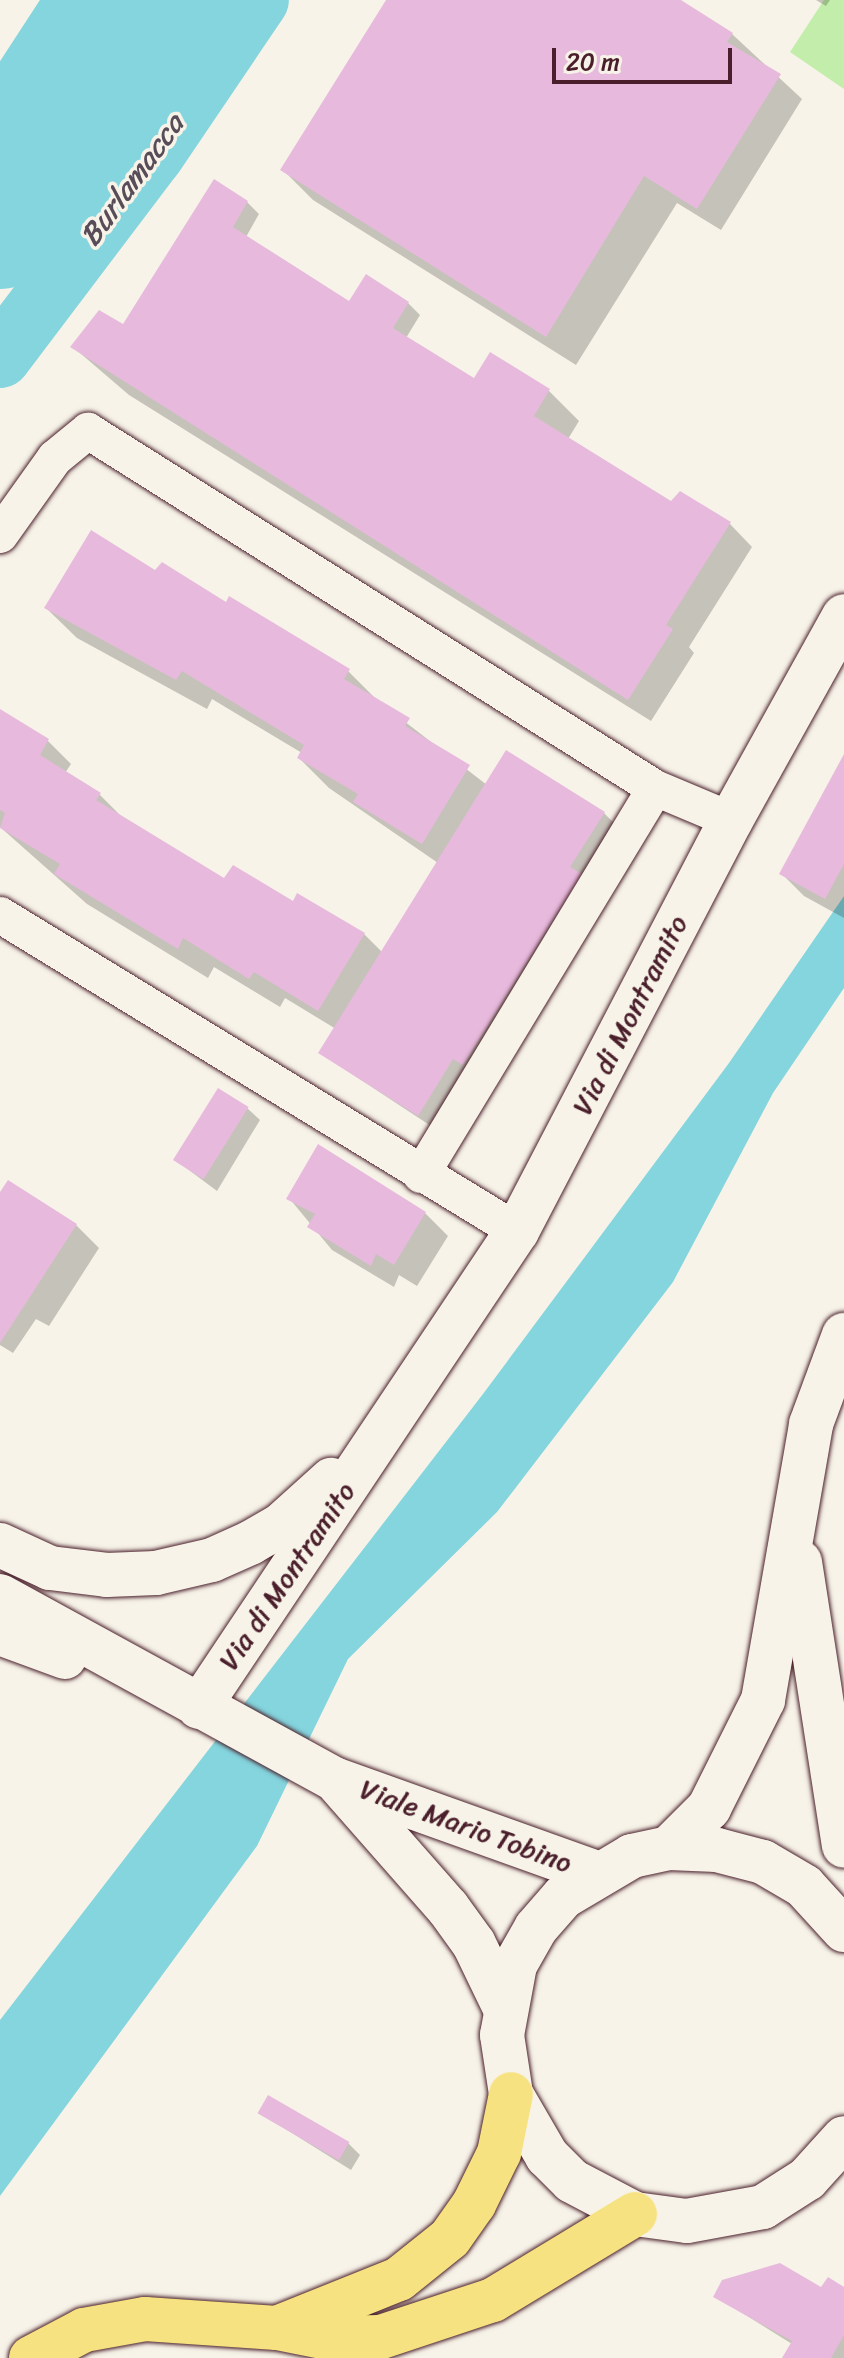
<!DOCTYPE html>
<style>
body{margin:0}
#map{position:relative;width:844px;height:2358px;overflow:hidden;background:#f7f3e8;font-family:Sriracha,sans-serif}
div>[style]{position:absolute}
.green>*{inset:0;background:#c2edaa}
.water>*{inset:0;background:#84d5de}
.shadow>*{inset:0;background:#0003}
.canal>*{height:62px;margin:-31px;padding:0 31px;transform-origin:31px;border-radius:31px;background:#84d5de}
.river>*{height:108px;margin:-54px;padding:0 54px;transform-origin:54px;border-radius:54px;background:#84d5de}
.building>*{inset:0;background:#e7badd;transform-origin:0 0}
.roads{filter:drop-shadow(0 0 2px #4a1f2b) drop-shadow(0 0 2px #4a1f2b)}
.lane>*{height:36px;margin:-18px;padding:0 18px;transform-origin:18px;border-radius:18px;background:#f7f3e8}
.street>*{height:44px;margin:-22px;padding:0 22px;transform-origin:22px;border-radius:22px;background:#f7f3e8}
.secondary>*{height:44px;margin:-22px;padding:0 22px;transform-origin:22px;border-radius:22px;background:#f7f3e8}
.highway>*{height:44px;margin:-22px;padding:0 22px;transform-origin:22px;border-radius:22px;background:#f7e281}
span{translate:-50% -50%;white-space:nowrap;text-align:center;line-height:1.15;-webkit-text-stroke:7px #f7f3e8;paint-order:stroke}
.street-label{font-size:28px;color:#4a1f2b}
.water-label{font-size:30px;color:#584c58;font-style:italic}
.scale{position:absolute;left:552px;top:48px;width:180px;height:36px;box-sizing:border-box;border:4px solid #4a1f2b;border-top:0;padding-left:10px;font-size:24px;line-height:28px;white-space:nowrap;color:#4a1f2b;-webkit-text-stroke:6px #f7f3e8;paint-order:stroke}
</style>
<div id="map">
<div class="green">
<div style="clip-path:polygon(824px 0,844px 0,844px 89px,790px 52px)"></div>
</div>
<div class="water">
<div style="clip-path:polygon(844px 896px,844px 988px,773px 1093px,673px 1282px,497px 1512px,348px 1659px,257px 1846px,0 2196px,0 2020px,483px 1394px,729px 1063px)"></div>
</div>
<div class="shadow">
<div style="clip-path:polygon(389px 0,678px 0,732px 34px,802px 99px,721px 230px,677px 203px,576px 365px,313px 200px,283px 170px)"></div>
<div style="clip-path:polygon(816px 0,830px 0,826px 6px)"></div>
<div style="clip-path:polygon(247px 202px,259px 214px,246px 237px,350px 303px,408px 303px,420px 315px,406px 338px,475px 381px,491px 355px,549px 391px,579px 421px,568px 439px,669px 503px,730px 524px,752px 547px,689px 647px,694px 653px,651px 721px,129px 395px,73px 347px,123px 326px)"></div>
<div style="clip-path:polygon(155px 572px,348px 671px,378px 701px,487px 785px,604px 813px,616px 825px,431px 1126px,320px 1053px,336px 1029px,285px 998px,280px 1007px,214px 967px,208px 978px,87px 904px,0 827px,0 711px,48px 741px,71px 764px,65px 773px,100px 795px,125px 820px,225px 880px,364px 934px,383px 953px,438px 863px,329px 788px,299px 758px,302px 753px,212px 699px,207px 709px,77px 638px,46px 608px)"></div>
<div style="clip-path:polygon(844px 759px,844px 918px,804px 896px,781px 873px)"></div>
<div style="clip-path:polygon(247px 1108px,260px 1120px,217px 1191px,174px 1159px)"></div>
<div style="clip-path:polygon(0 1195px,76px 1225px,99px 1248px,49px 1326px,36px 1319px,13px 1353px,0 1345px)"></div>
<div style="clip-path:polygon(289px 1198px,425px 1213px,448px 1236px,417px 1286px,399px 1275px,394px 1287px,332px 1250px)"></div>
<div style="clip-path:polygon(260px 2113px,348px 2143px,360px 2155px,351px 2170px)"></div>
<div style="clip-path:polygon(844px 2289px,844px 2358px,784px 2358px,792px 2344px,715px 2296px)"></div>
</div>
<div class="canal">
<div style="left:0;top:118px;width:141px;rotate:-56.9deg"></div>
<div style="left:0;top:357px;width:253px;rotate:-52.9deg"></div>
<div style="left:153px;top:155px;width:187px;rotate:-55.9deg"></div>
</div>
<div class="river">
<div style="left:0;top:235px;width:289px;rotate:-54.3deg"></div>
</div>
<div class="building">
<div style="clip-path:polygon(386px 0,681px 0,733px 33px,727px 42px,781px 74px,697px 209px,644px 176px,546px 337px,280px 170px)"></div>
<div style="clip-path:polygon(214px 179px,248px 201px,233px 227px,349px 301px,366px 274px,409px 302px,393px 328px,474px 378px,490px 352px,550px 389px,534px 416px,671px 501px,680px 491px,731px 522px,666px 625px,673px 629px,628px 700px,70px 347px,99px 310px,123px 324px)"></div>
<div style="clip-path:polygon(91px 530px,155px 570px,162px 562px,226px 602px,229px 596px,350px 669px,344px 679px,410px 718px,405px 726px,470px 765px,422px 844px,353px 802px,358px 794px,297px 758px,304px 745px,182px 671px,176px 680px,44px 608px)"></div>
<div style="clip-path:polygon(0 709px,49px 739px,40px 755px,101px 793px,96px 800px,224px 878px,233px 865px,293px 901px,297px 893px,365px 933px,318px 1011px,254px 972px,249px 979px,183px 938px,178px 949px,54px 874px,60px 864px,0 828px,5px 813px,0 810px)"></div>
<div style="clip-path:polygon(506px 750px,605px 812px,570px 867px,582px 874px,463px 1065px,453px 1059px,418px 1116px,318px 1053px)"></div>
<div style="clip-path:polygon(844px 754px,844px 864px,825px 899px,779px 874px)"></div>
<div style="left:218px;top:1088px;width:36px;height:85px;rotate:32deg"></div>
<div style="clip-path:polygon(318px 1144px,426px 1212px,394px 1265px,376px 1254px,371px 1266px,307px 1227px,315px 1214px,286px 1199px)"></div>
<div style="clip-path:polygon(8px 1180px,77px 1224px,0 1343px,0 1192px)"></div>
<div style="left:268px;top:2095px;width:94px;height:21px;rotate:30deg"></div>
<div style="clip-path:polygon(780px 2263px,821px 2287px,828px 2277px,844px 2287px,844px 2335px,831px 2358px,782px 2358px,792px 2341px,713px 2297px,722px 2280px)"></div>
</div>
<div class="roads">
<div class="lane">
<div style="left:0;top:535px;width:95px;rotate:-54.5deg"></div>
<div style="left:55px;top:458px;width:43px;rotate:-39.3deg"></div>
<div style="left:88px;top:431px;width:670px;rotate:32.2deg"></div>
<div style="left:655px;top:788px;width:82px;rotate:22.8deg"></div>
<div style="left:0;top:915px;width:606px;rotate:31.43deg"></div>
<div style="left:421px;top:1175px;width:452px;rotate:-58.8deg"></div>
</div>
<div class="street">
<div style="left:0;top:1545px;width:55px;rotate:24.7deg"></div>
<div style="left:50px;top:1568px;width:57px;rotate:7deg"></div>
<div style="left:107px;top:1575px;width:49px;rotate:-2.3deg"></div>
<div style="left:156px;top:1573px;width:57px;rotate:-13.1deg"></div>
<div style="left:212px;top:1560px;width:42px;rotate:-24.1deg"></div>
<div style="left:250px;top:1543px;width:34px;rotate:-30deg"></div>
<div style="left:280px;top:1526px;width:69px;rotate:-42deg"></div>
<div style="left:199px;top:1707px;width:572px;rotate:-56.25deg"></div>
<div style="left:517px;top:1231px;width:463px;rotate:-62.5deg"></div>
<div style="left:731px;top:820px;width:233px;rotate:-61deg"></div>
</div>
<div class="secondary">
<div style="left:800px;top:1562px;width:287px;rotate:81.2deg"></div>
<div style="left:0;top:1596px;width:381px;rotate:28.7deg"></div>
<div style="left:334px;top:1779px;width:279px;rotate:19.7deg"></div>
<div style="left:0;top:1633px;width:69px;rotate:20.3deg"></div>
<div style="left:339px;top:1784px;width:165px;rotate:48.7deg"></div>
<div style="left:448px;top:1908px;width:44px;rotate:54.2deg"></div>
<div style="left:474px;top:1944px;width:69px;rotate:64.2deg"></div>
<div style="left:669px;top:1848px;width:57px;rotate:-45deg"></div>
<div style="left:709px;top:1808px;width:121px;rotate:-63.4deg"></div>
<div style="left:763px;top:1700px;width:280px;rotate:-80.1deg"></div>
<div style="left:811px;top:1424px;width:95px;rotate:-69.7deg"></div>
<div style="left:844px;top:1930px;width:59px;rotate:-132.3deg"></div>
<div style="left:804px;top:1886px;width:48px;rotate:-149.7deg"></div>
<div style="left:763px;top:1862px;width:48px;rotate:-165.4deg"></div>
<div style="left:717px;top:1850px;width:48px;rotate:-177.6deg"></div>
<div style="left:669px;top:1848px;width:38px;rotate:168deg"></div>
<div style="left:632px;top:1856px;width:80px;rotate:149.3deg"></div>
<div style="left:563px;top:1897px;width:41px;rotate:131.1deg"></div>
<div style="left:536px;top:1928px;width:43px;rotate:119.6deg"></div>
<div style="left:515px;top:1965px;width:71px;rotate:100.5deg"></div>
<div style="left:502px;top:2035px;width:60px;rotate:81.3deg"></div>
<div style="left:511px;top:2094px;width:72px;rotate:59.9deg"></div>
<div style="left:547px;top:2156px;width:35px;rotate:45deg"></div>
<div style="left:572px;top:2181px;width:71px;rotate:27.6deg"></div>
<div style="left:635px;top:2214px;width:52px;rotate:7.7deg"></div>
<div style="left:687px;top:2221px;width:77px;rotate:-10.4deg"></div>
<div style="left:763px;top:2207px;width:52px;rotate:-32.5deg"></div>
<div style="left:807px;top:2179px;width:55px;rotate:-47.9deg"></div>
</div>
<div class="highway">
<div style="left:277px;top:2328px;width:131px;rotate:-21.9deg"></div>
<div style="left:399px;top:2279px;width:65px;rotate:-38.8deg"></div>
<div style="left:450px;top:2238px;width:42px;rotate:-54.8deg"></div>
<div style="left:474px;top:2204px;width:57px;rotate:-63.9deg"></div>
<div style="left:499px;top:2153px;width:60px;rotate:-78.5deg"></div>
<div style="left:31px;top:2358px;width:60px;rotate:-27.8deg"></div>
<div style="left:84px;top:2330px;width:62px;rotate:-10.2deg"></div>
<div style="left:145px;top:2319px;width:132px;rotate:3.9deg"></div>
<div style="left:277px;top:2328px;width:51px;rotate:11.3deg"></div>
<div style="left:327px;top:2338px;width:54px;rotate:-1.1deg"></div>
<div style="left:381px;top:2337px;width:118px;rotate:-18.3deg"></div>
<div style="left:493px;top:2300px;width:166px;rotate:-31.2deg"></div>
</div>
</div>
<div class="street-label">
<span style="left:630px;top:1015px;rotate:-63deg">Via di Montramito</span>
<span style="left:287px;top:1576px;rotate:-56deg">Via di Montramito</span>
<span style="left:466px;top:1826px;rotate:20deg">Viale Mario Tobino</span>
</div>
<div class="water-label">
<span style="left:132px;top:180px;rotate:-54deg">Burlamacca</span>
</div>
<div class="scale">20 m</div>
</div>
